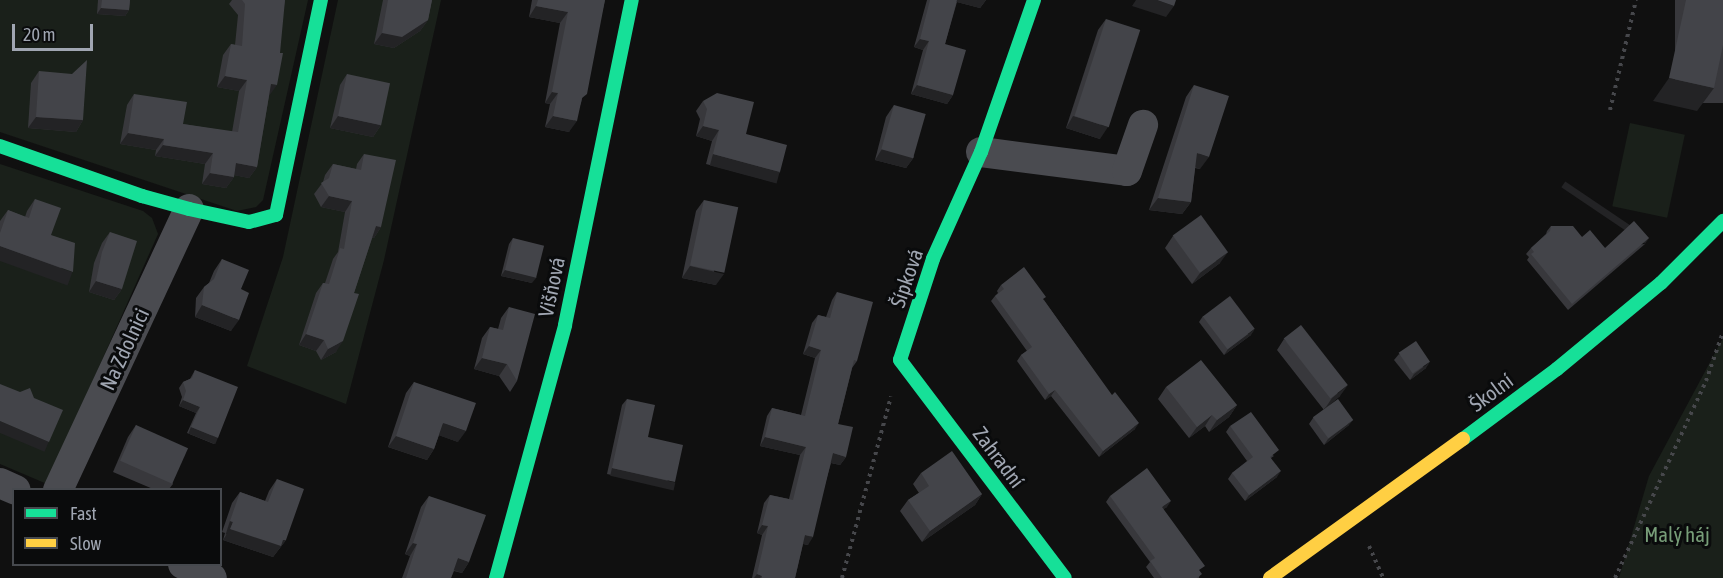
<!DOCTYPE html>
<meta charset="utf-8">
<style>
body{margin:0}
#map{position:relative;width:1723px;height:578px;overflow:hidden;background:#101010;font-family:"Asap Condensed",sans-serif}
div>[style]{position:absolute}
.green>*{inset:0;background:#1a201a;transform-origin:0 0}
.path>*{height:4px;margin-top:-2px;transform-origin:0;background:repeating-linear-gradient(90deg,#46474b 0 3px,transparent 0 7.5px)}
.street>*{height:30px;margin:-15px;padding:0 15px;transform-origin:15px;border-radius:15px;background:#4a4b50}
.fast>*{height:14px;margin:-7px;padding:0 7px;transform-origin:7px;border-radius:7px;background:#16e098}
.slow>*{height:14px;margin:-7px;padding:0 7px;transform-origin:7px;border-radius:7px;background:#ffcf43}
.wall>*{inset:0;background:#38383c;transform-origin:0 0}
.shaded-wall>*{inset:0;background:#232325;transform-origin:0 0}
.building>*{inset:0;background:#434449;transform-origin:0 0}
span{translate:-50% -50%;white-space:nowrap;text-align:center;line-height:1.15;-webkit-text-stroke:6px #0a0b0c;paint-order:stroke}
.street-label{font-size:21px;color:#a0a6b2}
.park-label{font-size:21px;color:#779d78}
.legend{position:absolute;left:12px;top:488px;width:210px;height:78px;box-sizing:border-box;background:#0a0b0c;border:2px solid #46494e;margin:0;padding:8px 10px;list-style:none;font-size:18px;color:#a0a6b2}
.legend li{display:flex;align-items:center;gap:12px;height:30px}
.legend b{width:30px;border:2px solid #46494e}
.scale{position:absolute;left:12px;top:24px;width:81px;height:27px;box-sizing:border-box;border:3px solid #a0a6b2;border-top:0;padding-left:8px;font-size:18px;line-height:21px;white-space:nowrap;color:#a0a6b2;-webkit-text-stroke:4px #0a0b0c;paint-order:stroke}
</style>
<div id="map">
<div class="green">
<div style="clip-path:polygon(0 0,308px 0,263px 200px,256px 207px,237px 211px,0 132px)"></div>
<div style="clip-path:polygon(338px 0,441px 0,384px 260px,346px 404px,247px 366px,283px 257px)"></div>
<div style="left:1630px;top:123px;width:56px;height:85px;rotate:12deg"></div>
<div style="clip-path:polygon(0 164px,143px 211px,152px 218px,158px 234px,47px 484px,0 464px)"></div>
<div style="clip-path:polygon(1723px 338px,1723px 578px,1619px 578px,1649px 476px)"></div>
</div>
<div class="path">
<div style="left:1610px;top:110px;width:113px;rotate:-76.7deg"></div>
<div style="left:1369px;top:546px;width:35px;rotate:66deg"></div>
<div style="left:842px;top:578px;width:188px;rotate:-74.9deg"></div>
<div style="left:1615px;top:578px;width:217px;rotate:-65.2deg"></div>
<div style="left:1706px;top:381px;width:52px;rotate:-70.9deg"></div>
</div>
<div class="street">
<div style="left:981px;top:152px;width:147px;rotate:7.4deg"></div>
<div style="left:1127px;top:171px;width:49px;rotate:-70.8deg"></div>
<div style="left:0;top:483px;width:17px;rotate:24deg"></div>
<div style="left:58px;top:490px;width:310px;rotate:-65deg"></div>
<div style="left:183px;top:564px;width:32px;rotate:26deg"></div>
</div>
<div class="fast">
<div style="left:1034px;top:0;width:161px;rotate:109.2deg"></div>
<div style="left:981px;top:152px;width:117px;rotate:114.2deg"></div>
<div style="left:933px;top:259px;width:106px;rotate:108.1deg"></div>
<div style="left:900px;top:360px;width:273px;rotate:52.9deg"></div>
<div style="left:0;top:146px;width:151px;rotate:19.4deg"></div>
<div style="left:142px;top:196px;width:49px;rotate:15.5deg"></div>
<div style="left:189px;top:209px;width:61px;rotate:12.2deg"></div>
<div style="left:249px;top:222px;width:28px;rotate:-15deg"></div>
<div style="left:276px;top:215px;width:220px;rotate:-78.2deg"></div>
<div style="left:1463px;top:439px;width:117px;rotate:-36.7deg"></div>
<div style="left:1557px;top:369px;width:135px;rotate:-39.6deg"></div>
<div style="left:1661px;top:283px;width:88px;rotate:-45deg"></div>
<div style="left:496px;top:578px;width:262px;rotate:-74.7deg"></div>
<div style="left:565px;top:325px;width:332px;rotate:-78.4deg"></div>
</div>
<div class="slow">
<div style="left:1270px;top:578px;width:238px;rotate:-35.8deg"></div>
</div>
<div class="wall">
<div style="clip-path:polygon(98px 0,130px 0,129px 10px,125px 16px,97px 14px)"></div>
<div style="clip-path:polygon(232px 0,285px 0,257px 167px,249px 178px,234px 175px,234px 177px,226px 188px,202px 184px,205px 164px,155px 156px,156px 150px,120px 144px,127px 105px,134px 94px,183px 124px,232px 132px,239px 91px,217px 87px,223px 55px,231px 44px,235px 45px,238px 15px,229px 4px)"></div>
<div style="clip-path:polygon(383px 0,432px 0,428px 20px,420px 31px,394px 48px,374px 44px)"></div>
<div style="clip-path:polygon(532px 0,605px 0,581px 103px,569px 132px,545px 127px,550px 104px,545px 103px,560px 23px,529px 17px)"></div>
<div style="clip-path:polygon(927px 0,986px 0,980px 8px,957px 2px,945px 44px,953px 95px,947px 104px,911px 94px,923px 50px,914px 47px)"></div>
<div style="left:1675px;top:0;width:48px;height:103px"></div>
<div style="clip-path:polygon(1106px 19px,1100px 139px,1066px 128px,1098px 30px)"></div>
<div style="clip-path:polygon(39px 71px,83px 120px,76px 132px,28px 128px,31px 83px)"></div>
<div style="clip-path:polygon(347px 74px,381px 125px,373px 137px,330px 128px,340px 85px)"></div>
<div style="clip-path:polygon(1194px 85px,1200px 169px,1195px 168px,1191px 202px,1182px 214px,1149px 210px,1186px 97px)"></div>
<div style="clip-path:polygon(703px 101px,746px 134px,780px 172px,773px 182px,706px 164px,712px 141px,696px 136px,700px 119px,696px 111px)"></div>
<div style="clip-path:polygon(894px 105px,914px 157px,906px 168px,875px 160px,886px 117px)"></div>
<div style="clip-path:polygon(364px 154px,381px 227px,374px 238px,372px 238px,354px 293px,336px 352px,321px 360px,316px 351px,299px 345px,316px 293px,323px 283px,325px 283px,333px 259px,338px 252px,345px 212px,321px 207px,314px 194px,323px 182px,325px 175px,333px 164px,356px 169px,357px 164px)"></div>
<div style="clip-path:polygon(35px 199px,51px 235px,66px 283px,0 260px,0 221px,8px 210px,25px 217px,27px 211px)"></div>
<div style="clip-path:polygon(704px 200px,716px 285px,682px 278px,696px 211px)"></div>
<div style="clip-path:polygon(1551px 226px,1582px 237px,1605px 248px,1645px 244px,1568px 310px,1527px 260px,1529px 257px,1526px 254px,1531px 248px,1546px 234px,1547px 231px)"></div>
<div style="clip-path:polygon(110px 232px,122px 289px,114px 300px,89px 292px,94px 263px,102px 243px)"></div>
<div style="clip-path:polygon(1173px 236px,1220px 263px,1192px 284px,1165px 248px)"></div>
<div style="clip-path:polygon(513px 238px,532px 283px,501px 276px,509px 244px)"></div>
<div style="clip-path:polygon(222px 259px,241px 289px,231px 331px,195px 317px,196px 298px,204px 287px,209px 283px,214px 271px)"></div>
<div style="clip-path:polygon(1001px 285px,1044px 300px,1135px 429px,1099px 457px,1051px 396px,1045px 400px,1017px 361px,1021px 355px,1027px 351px,991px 301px,995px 296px,998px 293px,997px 291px)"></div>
<div style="clip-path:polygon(837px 292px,857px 361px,852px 368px,838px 424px,846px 457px,840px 465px,831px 463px,808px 545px,803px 544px,795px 578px,752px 578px,762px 535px,757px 533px,764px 503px,770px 495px,789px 499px,800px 455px,760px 446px,767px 416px,772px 408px,801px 415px,815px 358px,803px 354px,812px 323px,818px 315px,826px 317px,832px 300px)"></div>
<div style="clip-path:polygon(509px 307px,517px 381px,510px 392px,499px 376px,474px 369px,482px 338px,490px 327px,498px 329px,501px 318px)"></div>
<div style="clip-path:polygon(1203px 316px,1251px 335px,1224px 355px,1199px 322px)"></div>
<div style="clip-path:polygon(1284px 339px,1340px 396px,1324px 409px,1349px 425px,1324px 445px,1309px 424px,1313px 418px,1324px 410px,1277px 350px)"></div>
<div style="clip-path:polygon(1399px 354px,1426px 368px,1410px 380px,1394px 360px)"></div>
<div style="clip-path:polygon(195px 370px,214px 444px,187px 433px,196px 413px,179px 406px,182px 397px,179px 388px,183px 382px,190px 379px)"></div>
<div style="clip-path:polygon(414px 382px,458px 442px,439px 435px,434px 449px,427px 460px,388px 447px,406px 393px)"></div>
<div style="clip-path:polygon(1166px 387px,1237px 405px,1229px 417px,1209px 432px,1205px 426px,1189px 438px,1158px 399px)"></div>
<div style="clip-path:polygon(627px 399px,648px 437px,671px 488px,607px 474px,622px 405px)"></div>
<div style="clip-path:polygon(136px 425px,173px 484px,169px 489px,153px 489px,113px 472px,128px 437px)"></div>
<div style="clip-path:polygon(1230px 426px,1274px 456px,1271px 458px,1277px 477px,1245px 501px,1228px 479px,1232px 473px,1247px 461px,1226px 432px)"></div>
<div style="clip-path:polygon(921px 473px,982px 494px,975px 505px,922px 542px,900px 511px,908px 500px,919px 493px,913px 484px)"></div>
<div style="clip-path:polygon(277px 479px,286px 540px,273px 557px,223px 540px,225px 533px,222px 532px,232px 503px,240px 492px,265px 501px,269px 491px)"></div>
<div style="clip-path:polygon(429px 496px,469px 562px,462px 573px,454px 571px,451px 578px,402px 578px,410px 556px,405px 554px,421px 507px)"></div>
<div style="clip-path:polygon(1110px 496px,1167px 507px,1163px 509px,1200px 572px,1199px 578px,1154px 578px,1146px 567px,1150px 562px,1106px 502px)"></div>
</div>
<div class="shaded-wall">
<div style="clip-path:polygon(954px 0,986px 0,980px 8px,953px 1px)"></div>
<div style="clip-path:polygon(1136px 0,1157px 0,1174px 6px,1166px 17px,1132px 6px)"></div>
<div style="clip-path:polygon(536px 6px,568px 12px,560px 23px,529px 17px)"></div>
<div style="clip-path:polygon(101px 8px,129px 10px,125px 16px,97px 14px)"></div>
<div style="clip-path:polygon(428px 20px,420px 31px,394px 48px,374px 44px,382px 33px)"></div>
<div style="clip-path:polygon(920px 39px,929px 41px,923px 50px,914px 47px)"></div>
<div style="clip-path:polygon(225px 76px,247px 80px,239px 91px,217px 87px)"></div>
<div style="clip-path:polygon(1669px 78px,1714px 88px,1697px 111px,1653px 101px)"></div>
<div style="clip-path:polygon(271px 84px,277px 85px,269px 96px,263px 95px)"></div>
<div style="clip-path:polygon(917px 85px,953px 95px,947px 104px,911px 94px)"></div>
<div style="clip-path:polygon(552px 92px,558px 93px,550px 104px,545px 103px)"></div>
<div style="clip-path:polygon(338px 116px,381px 125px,373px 137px,330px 128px)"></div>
<div style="clip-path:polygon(553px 116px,577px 121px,569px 132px,545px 127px)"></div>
<div style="clip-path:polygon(1073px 116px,1108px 127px,1100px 139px,1066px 128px)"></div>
<div style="clip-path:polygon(36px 117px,83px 120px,76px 132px,28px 128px)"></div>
<div style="clip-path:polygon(703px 126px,719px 130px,712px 141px,696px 136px)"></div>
<div style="clip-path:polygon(128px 133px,164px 139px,156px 150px,120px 144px)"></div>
<div style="clip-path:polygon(163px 145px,213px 153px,205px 164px,155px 156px)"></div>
<div style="clip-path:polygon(882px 149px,914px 157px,906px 168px,875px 160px)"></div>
<div style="clip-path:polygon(1197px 153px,1209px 157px,1200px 169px,1188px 165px)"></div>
<div style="left:713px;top:154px;width:69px;height:12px;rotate:15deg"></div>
<div style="clip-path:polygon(236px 163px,257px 167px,249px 178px,228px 174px)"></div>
<div style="clip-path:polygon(210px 173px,234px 177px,226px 188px,202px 184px)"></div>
<div style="clip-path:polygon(329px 196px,352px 201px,345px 212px,321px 207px)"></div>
<div style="clip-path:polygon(1158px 198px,1191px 202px,1182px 214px,1149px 210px)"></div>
<div style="clip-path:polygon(376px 226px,381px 227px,374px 238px,369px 237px)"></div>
<div style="left:1649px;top:238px;width:7px;height:101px;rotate:124deg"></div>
<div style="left:0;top:246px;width:77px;height:14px;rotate:20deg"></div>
<div style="clip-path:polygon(1228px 252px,1220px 263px,1192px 284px,1200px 273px)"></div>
<div style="clip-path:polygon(690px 266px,724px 274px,716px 285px,682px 278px)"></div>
<div style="clip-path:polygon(505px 270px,537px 277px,532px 283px,501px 276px)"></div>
<div style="clip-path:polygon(96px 281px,122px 289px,114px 300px,89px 292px)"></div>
<div style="clip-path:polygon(202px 305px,239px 320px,231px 331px,195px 317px)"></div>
<div style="clip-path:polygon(1255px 329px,1251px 335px,1224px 355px,1228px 349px)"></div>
<div style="clip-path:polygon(306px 334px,324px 340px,316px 351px,299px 345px)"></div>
<div style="clip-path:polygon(343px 341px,336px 352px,321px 360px,328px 349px)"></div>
<div style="clip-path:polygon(809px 346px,821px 350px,815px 358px,803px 354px)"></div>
<div style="clip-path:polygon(482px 358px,507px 364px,499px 376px,474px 369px)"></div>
<div style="clip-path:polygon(1430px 362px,1426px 368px,1410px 380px,1414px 374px)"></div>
<div style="clip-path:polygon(1348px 385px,1340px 396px,1324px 410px,1332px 398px)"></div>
<div style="clip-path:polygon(1055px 390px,1051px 396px,1045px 400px,1049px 394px)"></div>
<div style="clip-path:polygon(183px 400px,200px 407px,196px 413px,179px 406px)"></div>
<div style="clip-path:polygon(1237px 405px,1229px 417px,1209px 432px,1217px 420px)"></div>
<div style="clip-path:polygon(1212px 415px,1205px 426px,1189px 438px,1197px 427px)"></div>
<div style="clip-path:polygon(1353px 420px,1349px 425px,1324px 445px,1328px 439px)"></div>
<div style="left:0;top:421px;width:53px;height:11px;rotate:23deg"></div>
<div style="clip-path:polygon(443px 423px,466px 431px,458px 442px,435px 434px)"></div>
<div style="clip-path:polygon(1139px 423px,1135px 429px,1099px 457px,1103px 451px)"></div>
<div style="left:191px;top:427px;width:29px;height:7px;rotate:22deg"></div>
<div style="clip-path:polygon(396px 436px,434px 449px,427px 460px,388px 447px)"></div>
<div style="clip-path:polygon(765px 437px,806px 447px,800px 455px,760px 446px)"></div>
<div style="clip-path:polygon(833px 453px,846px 457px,840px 465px,827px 462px)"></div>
<div style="left:612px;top:468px;width:65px;height:8px;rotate:13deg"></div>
<div style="clip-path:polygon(1281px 471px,1277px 477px,1245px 501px,1249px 495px)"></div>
<div style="clip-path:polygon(982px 494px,975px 505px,922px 542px,930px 531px)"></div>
<div style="clip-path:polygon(1171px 501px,1167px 507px,1158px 513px,1162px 507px)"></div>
<div style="left:230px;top:521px;width:3px;height:14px;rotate:18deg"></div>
<div style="clip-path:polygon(762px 525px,768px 526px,762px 535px,757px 533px)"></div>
<div style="clip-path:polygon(230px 529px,286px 540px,273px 557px,223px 540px)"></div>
<div style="clip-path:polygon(805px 535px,813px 537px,808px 545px,800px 543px)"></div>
<div style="clip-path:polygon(413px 543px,417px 544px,410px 556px,405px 554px)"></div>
<div style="clip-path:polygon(458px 558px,469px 562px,462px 573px,450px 569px)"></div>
<div style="clip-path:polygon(757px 574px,762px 576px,760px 578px,754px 578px)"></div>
</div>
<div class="building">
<div style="clip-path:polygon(102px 0,130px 0,129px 10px,101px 8px)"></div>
<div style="clip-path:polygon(242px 0,285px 0,280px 53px,283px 53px,277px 85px,271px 84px,257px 167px,236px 163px,234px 177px,210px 173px,213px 153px,163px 145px,164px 139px,128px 133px,134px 94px,187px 102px,183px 124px,238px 132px,247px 80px,225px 76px,231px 44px,242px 46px,245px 4px)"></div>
<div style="clip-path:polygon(388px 0,432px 0,428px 20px,402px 37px,382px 33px)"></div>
<div style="clip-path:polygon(538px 0,605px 0,587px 94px,582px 98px,577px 121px,553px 116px,558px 93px,552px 92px,568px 12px,536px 6px)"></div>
<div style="clip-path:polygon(930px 0,957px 0,945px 44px,966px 50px,953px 95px,917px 85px,929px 41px,920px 39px)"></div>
<div style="clip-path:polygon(1157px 0,1176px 0,1174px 6px)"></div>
<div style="clip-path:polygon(1686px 0,1723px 0,1723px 45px,1714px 88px,1669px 78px)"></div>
<div style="left:1106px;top:19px;width:36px;height:102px;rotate:18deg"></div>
<div style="clip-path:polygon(87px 60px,83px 120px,36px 117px,39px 71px,72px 74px)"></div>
<div style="left:347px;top:74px;width:44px;height:43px;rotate:12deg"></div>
<div style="clip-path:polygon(1194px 85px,1229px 96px,1209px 157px,1197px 153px,1191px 202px,1158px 198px)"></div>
<div style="clip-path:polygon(717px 93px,754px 102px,746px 134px,787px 145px,780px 172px,713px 154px,719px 130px,703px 126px,707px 109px,703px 101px)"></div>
<div style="left:894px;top:105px;width:33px;height:46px;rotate:16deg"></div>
<div style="clip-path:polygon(364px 154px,396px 160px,381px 227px,376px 226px,354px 293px,359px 294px,343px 341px,328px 349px,324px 340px,306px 334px,323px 283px,329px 284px,340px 248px,344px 249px,352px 201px,329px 196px,321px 183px,329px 178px,333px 164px,361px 170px)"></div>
<div style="clip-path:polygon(35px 199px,61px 208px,51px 235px,75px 243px,73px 272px,0 246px,0 233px,8px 210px,29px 218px)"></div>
<div style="left:704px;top:200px;width:35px;height:67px;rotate:12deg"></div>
<div style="left:1201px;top:215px;width:46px;height:35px;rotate:54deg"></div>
<div style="clip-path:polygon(1634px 221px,1649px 238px,1572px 304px,1531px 254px,1534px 252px,1531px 248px,1550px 231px,1551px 226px,1573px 226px,1582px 237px,1590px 230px,1605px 248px)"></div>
<div style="clip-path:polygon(110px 232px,137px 241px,122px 289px,96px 281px,102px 252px)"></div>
<div style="left:513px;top:238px;width:32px;height:33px;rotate:14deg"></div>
<div style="clip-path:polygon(222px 259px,249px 270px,241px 289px,249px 293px,239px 320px,202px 305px,204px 287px,214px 279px)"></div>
<div style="clip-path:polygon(1024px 267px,1046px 297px,1043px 299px,1112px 395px,1115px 392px,1139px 423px,1103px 451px,1055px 390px,1049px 394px,1021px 355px,1032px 347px,995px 296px,1004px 289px,1001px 285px)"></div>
<div style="clip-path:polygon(837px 292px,873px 302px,857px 361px,854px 360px,838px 424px,853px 427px,846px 457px,833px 453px,813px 537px,805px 535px,795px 578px,762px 578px,762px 576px,757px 574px,768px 526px,762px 525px,770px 495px,793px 500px,806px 447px,765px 437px,772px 408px,805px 416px,821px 350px,809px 346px,818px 315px,830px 318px)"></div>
<div style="left:1230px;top:296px;width:41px;height:34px;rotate:53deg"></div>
<div style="clip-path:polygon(509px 307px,535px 314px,517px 381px,507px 364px,482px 358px,490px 327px,503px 330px)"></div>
<div style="left:1301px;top:325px;width:76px;height:22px;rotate:52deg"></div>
<div style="left:1416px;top:341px;width:25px;height:21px;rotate:56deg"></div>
<div style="clip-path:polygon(1201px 360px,1237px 405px,1217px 420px,1212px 415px,1197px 427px,1166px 387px)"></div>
<div style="clip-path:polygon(195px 370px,238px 387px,218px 438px,191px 427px,200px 407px,183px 400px,186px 391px,183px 382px,192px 378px)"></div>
<div style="clip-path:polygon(414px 382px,476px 403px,466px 431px,443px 423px,434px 449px,396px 436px)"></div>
<div style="clip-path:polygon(0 384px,20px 392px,30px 388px,34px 398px,63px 410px,49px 442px,0 421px)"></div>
<div style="clip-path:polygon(627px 399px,655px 405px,648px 437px,683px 445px,675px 482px,612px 468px)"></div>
<div style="left:1338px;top:399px;width:26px;height:31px;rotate:54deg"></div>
<div style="clip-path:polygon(1251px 412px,1279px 450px,1270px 457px,1281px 471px,1249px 495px,1232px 473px,1253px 457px,1230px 426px)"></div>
<div style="left:136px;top:425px;width:57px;height:39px;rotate:24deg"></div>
<div style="clip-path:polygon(952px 451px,982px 494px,930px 531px,908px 500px,929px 486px,921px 473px)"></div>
<div style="clip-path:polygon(1147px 468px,1171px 501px,1162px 507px,1205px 566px,1199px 570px,1202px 574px,1197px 578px,1162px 578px,1150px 561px,1155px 558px,1110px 496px)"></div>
<div style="clip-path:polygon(277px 479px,304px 489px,286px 540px,283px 540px,281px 546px,230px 529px,233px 522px,230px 521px,240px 492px,268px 502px)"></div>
<div style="clip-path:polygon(429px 496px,486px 515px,469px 562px,458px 558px,451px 578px,406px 578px,417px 544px,413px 543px)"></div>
</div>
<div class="street-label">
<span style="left:906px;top:278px;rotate:-71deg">Šípková</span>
<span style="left:551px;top:287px;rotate:-78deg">Višňová</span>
<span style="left:124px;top:349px;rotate:-65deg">Na Zdolnici</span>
<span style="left:1491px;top:392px;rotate:-37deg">Školní</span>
<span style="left:999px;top:457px;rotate:53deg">Zahradní</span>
</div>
<div class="park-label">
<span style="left:1677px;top:534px">Malý háj</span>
</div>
<ul class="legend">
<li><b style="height:8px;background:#16e098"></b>Fast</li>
<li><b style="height:8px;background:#ffcf43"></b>Slow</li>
</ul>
<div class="scale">20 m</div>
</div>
